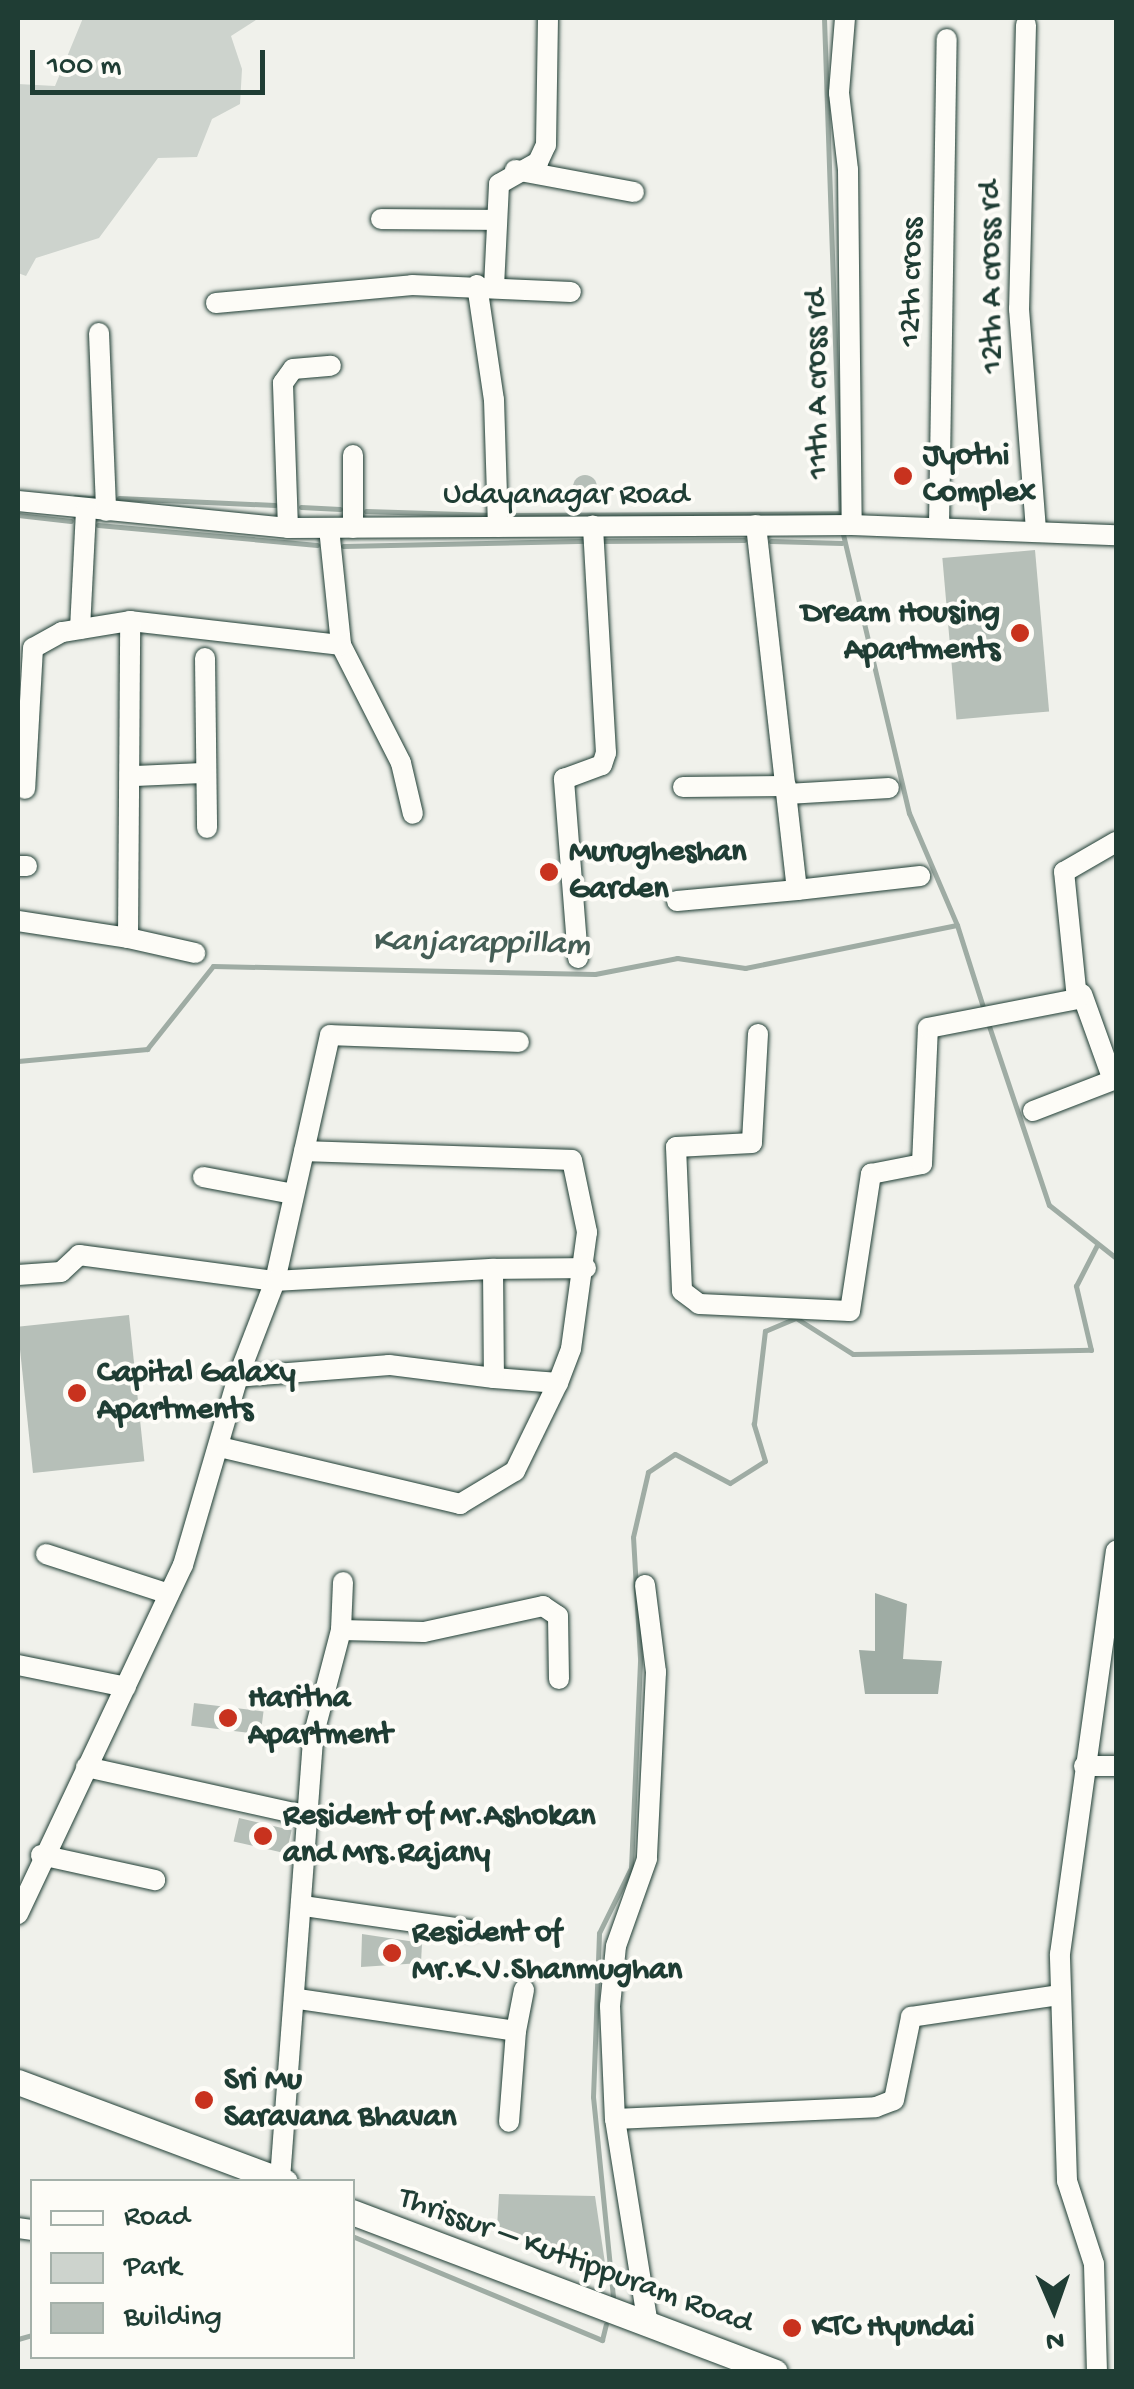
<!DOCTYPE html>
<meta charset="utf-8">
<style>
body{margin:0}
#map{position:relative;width:1134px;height:2389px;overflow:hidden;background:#f0f1eb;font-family:"Gochi Hand",sans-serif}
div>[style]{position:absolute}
.green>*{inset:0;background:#cdd3cd}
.water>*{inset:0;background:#9faca4}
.stream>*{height:5px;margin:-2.5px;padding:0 2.5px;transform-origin:2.5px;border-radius:2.5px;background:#9faca4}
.building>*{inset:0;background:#b6bfb8;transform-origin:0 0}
.round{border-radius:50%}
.roads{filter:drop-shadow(0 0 2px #1f3d34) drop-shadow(0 0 2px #1f3d34)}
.minor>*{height:20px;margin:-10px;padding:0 10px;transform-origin:10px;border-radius:10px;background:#fdfcf7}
.major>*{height:25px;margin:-12.5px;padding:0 12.5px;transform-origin:12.5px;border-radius:12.5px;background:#fdfcf7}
.dots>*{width:28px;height:28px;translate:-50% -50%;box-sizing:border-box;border:5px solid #fdfcf7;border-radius:50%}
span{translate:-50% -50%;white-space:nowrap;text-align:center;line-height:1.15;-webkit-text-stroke:8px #fdfcf7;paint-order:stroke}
.street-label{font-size:32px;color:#1f3d34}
.poi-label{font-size:32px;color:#1f3d34;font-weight:700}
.left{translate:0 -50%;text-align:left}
.right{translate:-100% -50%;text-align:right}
.water-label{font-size:35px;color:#455e56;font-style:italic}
.frame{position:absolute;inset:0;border:20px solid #1f3d34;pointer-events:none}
.legend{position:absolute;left:30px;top:2179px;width:325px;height:180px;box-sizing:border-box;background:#fdfcf7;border:2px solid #a4b0a9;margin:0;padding:12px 18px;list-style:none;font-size:30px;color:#1f3d34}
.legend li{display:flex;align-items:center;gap:20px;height:50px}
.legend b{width:50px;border:2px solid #a4b0a9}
.north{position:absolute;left:1004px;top:2259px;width:100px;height:100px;-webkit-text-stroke:8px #fdfcf7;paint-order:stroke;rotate:178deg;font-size:28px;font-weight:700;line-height:40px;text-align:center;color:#1f3d34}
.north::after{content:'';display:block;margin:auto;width:35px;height:45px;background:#1f3d34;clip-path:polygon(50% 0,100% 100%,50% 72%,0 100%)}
.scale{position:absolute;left:30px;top:50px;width:235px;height:45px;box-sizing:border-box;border:5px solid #1f3d34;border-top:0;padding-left:12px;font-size:30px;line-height:35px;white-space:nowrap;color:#1f3d34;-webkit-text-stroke:8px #fdfcf7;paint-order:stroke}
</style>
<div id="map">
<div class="green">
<div style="clip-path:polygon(83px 18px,259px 18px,231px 36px,242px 69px,240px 104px,212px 119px,197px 157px,158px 158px,99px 238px,36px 258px,26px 276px,18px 273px,18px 84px,55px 86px)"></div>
</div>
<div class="water">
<div style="clip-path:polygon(875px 1593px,907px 1604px,903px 1659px,942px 1661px,938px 1694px,865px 1694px,859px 1650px,875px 1651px)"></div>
</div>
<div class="stream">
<div style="left:824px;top:18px;width:501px;rotate:88.06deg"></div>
<div style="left:75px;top:497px;width:18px;rotate:3deg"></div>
<div style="left:119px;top:498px;width:156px;rotate:2.6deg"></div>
<div style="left:301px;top:507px;width:39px;rotate:3deg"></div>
<div style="left:366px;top:511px;width:127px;rotate:1.8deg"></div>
<div style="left:18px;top:515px;width:53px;rotate:6.5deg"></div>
<div style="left:504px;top:515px;width:337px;rotate:-0.3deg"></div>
<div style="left:98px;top:525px;width:220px;rotate:5.2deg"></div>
<div style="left:842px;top:530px;width:291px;rotate:76.7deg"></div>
<div style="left:909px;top:813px;width:122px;rotate:66.8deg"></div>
<div style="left:597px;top:541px;width:147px;rotate:-0.4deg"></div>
<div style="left:771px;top:541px;width:71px;rotate:1.6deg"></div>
<div style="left:343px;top:546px;width:247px;rotate:-1.2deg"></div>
<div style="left:987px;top:1020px;width:195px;rotate:71.5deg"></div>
<div style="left:1049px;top:1205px;width:85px;rotate:38.3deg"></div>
<div style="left:18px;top:1061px;width:130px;rotate:-5.3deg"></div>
<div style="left:147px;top:1049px;width:106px;rotate:-51.5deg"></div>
<div style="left:213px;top:966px;width:382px;rotate:1.2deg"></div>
<div style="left:595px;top:974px;width:84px;rotate:-11deg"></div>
<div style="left:677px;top:958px;width:69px;rotate:8.4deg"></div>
<div style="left:745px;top:968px;width:216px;rotate:-11.5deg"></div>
<div style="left:957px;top:925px;width:89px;rotate:72.4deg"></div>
<div style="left:352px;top:2236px;width:271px;rotate:22.6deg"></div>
<div style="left:602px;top:2340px;width:16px;rotate:-76deg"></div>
<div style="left:613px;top:2297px;width:201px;rotate:-95.7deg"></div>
<div style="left:593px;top:2097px;width:164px;rotate:-87.9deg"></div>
<div style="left:599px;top:1933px;width:72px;rotate:-63.8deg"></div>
<div style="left:631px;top:1868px;width:210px;rotate:-87.5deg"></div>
<div style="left:640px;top:1658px;width:121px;rotate:-93.3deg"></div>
<div style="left:633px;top:1537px;width:67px;rotate:-77deg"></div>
<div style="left:648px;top:1472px;width:32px;rotate:-34deg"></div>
<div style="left:675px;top:1454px;width:62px;rotate:27.8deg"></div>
<div style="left:730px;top:1483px;width:41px;rotate:-32.2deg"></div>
<div style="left:765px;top:1461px;width:39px;rotate:-107deg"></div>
<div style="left:754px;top:1424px;width:94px;rotate:-83.3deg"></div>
<div style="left:765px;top:1331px;width:34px;rotate:-23deg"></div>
<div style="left:796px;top:1318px;width:67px;rotate:32.3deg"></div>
<div style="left:853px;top:1354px;width:238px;rotate:-1deg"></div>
<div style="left:1091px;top:1350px;width:66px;rotate:-103.2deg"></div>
<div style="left:1076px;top:1286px;width:46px;rotate:-62.9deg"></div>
<div style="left:18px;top:2339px;width:15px;rotate:-16deg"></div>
</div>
<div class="building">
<div class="round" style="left:573px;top:475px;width:24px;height:24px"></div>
<div style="left:1035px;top:550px;width:162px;height:93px;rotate:85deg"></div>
<div style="left:129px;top:1315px;width:147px;height:112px;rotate:84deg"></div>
<div style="left:194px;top:1703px;width:70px;height:23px;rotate:7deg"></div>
<div style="left:239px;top:1818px;width:54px;height:24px;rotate:13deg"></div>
<div style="clip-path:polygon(362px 1934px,422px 1943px,421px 1963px,361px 1967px)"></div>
<div style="clip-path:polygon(499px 2194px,595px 2196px,606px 2270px,497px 2228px)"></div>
</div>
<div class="roads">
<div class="minor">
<div style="left:845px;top:18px;width:75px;rotate:94.6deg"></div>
<div style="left:839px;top:93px;width:78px;rotate:83.3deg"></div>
<div style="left:848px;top:170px;width:355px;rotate:89.4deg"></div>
<div style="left:1026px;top:25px;width:284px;rotate:91.4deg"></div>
<div style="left:1019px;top:309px;width:220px;rotate:85.6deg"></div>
<div style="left:515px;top:170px;width:121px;rotate:10.5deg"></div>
<div style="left:381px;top:219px;width:116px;rotate:0.5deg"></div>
<div style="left:477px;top:285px;width:116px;rotate:81.6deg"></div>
<div style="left:494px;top:400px;width:127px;rotate:88.2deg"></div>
<div style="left:494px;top:287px;width:103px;rotate:-87.2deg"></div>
<div style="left:499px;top:184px;width:45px;rotate:-29.4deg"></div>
<div style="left:538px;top:162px;width:19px;rotate:-65deg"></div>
<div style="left:546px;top:145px;width:127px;rotate:-89.1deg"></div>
<div style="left:216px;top:303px;width:197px;rotate:-5.2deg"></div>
<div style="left:412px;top:285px;width:159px;rotate:2.5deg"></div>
<div style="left:99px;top:333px;width:178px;rotate:87.7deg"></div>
<div style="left:18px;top:501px;width:271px;rotate:5.7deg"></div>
<div style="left:288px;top:528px;width:564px;rotate:-0.3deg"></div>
<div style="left:852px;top:525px;width:264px;rotate:2.2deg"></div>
<div style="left:756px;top:525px;width:367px;rotate:83.6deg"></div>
<div style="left:797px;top:890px;width:124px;rotate:-6.5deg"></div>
<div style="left:939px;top:526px;width:487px;rotate:-89.1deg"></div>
<div style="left:288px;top:528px;width:145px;rotate:-92deg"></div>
<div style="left:283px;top:383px;width:17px;rotate:-54deg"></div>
<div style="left:293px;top:369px;width:38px;rotate:-5deg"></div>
<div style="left:329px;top:528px;width:118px;rotate:84.1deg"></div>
<div style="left:341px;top:645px;width:132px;rotate:63deg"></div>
<div style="left:401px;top:763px;width:52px;rotate:76.8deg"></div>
<div style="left:353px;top:528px;width:73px;rotate:-90deg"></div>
<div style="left:130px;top:621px;width:212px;rotate:6.5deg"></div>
<div style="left:80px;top:629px;width:120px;rotate:-87.1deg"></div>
<div style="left:205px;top:658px;width:170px;rotate:89.3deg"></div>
<div style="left:134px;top:776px;width:70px;rotate:-2.5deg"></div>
<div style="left:683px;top:787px;width:103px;rotate:-0.6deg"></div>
<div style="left:787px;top:794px;width:102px;rotate:-3.4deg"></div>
<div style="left:18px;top:866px;width:9px"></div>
<div style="left:677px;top:901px;width:121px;rotate:-5.2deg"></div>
<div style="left:18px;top:921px;width:111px;rotate:8.8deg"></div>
<div style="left:128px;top:938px;width:317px;rotate:-89.6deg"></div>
<div style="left:130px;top:621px;width:69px;rotate:170.8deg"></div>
<div style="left:62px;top:632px;width:33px;rotate:151deg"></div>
<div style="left:33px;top:648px;width:141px;rotate:93.2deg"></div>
<div style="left:128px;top:938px;width:69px;rotate:12.6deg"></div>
<div style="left:578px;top:958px;width:180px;rotate:-94.5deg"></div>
<div style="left:564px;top:779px;width:40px;rotate:-20.2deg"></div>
<div style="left:602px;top:765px;width:13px;rotate:-72deg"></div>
<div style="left:606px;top:753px;width:228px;rotate:-93.3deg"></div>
<div style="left:1082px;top:994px;width:91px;rotate:70.2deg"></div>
<div style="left:758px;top:1034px;width:109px;rotate:93.2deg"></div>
<div style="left:752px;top:1143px;width:76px;rotate:177deg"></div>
<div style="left:676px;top:1147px;width:144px;rotate:87.6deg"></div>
<div style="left:682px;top:1291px;width:21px;rotate:37deg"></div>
<div style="left:699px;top:1304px;width:151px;rotate:2.7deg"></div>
<div style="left:850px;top:1311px;width:139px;rotate:-81.3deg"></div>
<div style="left:871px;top:1174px;width:52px;rotate:-11.1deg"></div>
<div style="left:922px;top:1164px;width:136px;rotate:-87.5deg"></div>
<div style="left:928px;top:1028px;width:152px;rotate:-11deg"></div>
<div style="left:1077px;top:999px;width:128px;rotate:-95.8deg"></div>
<div style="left:1064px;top:872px;width:60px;rotate:-30deg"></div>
<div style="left:1033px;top:1111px;width:89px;rotate:-21.1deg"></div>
<div style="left:304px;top:1151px;width:268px;rotate:1.9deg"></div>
<div style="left:572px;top:1160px;width:74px;rotate:78.2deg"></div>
<div style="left:587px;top:1232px;width:118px;rotate:97.8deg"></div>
<div style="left:571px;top:1349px;width:36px;rotate:111deg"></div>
<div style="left:558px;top:1383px;width:64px;rotate:-175.5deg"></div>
<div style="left:203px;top:1177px;width:92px;rotate:10.7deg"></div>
<div style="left:493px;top:1269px;width:93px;rotate:-0.6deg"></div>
<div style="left:18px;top:1275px;width:43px;rotate:-4deg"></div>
<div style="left:61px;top:1272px;width:25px;rotate:-43deg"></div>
<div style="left:79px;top:1255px;width:198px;rotate:7.6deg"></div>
<div style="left:275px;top:1281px;width:252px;rotate:-77.4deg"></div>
<div style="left:330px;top:1035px;width:189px;rotate:2.1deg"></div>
<div style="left:224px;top:1448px;width:243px;rotate:13.3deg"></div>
<div style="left:460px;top:1504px;width:64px;rotate:-31deg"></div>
<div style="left:515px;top:1471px;width:98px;rotate:-64deg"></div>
<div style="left:46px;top:1554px;width:129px;rotate:18deg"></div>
<div style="left:645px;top:1585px;width:88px;rotate:82.8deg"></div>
<div style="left:656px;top:1672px;width:187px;rotate:92.8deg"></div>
<div style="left:647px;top:1859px;width:92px;rotate:109.6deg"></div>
<div style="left:616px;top:1946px;width:60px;rotate:95.7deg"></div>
<div style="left:610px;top:2006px;width:113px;rotate:87.5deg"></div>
<div style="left:615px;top:2119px;width:208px;rotate:80.9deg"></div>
<div style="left:341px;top:1630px;width:48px;rotate:-87.6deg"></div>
<div style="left:18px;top:1665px;width:110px;rotate:11.5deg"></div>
<div style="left:1084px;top:1766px;width:32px"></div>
<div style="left:86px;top:1767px;width:226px;rotate:12.5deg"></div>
<div style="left:41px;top:1855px;width:117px;rotate:12.4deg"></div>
<div style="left:304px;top:1906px;width:169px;rotate:8.2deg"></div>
<div style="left:18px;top:1914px;width:386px;rotate:-64.7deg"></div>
<div style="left:183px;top:1565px;width:196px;rotate:-73.7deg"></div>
<div style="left:238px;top:1377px;width:103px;rotate:-68.9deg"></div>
<div style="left:275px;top:1281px;width:218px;rotate:-3.2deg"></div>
<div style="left:493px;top:1269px;width:109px;rotate:89.5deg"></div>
<div style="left:494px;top:1378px;width:106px;rotate:-172.9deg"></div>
<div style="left:389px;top:1365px;width:151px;rotate:175.5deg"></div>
<div style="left:299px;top:1999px;width:219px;rotate:8.4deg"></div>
<div style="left:516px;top:2031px;width:91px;rotate:94.4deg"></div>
<div style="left:516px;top:2031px;width:42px;rotate:-79deg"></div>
<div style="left:615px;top:2119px;width:261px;rotate:-2.6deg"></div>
<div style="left:876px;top:2107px;width:19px;rotate:-21deg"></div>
<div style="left:894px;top:2100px;width:85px;rotate:-78.4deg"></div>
<div style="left:911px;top:2017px;width:151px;rotate:-8.4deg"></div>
<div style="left:280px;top:2179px;width:443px;rotate:-85.7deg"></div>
<div style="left:313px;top:1737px;width:111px;rotate:-75.3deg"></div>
<div style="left:341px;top:1630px;width:83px;rotate:1.4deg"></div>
<div style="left:424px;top:1632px;width:122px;rotate:-12.3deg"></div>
<div style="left:543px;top:1606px;width:18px;rotate:34deg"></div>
<div style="left:558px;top:1616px;width:63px;rotate:89.1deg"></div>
<div style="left:18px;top:2228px;width:14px;rotate:8deg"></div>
<div style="left:1097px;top:2372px;width:108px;rotate:-91.6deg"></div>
<div style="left:1094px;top:2264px;width:87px;rotate:-108deg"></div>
<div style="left:1067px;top:2181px;width:227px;rotate:-91.8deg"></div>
<div style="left:1060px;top:1954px;width:407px;rotate:-82.1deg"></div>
</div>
<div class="major">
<div style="left:18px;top:2082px;width:285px;rotate:20.5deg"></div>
<div style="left:352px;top:2212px;width:452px;rotate:20.7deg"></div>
</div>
</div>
<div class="dots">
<div style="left:903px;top:476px;background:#c8321e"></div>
<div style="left:1020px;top:633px;background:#c8321e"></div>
<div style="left:549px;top:872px;background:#c8321e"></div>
<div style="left:77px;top:1393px;background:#c8321e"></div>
<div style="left:228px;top:1718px;background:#c8321e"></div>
<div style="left:263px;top:1836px;background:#c8321e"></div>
<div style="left:392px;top:1953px;background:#c8321e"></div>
<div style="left:204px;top:2100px;background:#c8321e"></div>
<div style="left:792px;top:2328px;background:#c8321e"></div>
</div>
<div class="street-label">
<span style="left:993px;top:277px;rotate:-91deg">12th A cross rd</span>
<span style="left:913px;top:282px;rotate:-89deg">12th cross</span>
<span style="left:819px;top:384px;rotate:-91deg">11th A cross rd</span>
<span style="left:566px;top:496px">Udayanagar Road</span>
<span style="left:575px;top:2262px;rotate:20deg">Thrissur – Kuttippuram Road</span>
</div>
<div class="poi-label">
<span class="left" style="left:923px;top:476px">Jyothi<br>Complex</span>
<span class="right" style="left:1000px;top:633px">Dream Housing<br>Apartments</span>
<span class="left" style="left:569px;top:872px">Murugheshan<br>Garden</span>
<span class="left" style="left:97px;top:1393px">Capital Galaxy<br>Apartments</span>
<span class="left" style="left:248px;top:1718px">Haritha<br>Apartment</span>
<span class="left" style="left:283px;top:1836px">Resident of Mr.Ashokan<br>and Mrs.Rajany</span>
<span class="left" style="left:412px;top:1953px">Resident of<br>Mr.K.V.Shanmughan</span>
<span class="left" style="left:224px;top:2100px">Sri Mu<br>Saravana Bhavan</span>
<span class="left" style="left:812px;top:2328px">KTC Hyundai</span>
</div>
<div class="water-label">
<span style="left:481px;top:945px;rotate:1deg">Kanjarappillam</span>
</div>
<div class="frame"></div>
<ul class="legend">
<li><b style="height:12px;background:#fdfcf7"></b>Road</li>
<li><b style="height:28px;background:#cdd3cd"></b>Park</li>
<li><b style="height:28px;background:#b6bfb8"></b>Building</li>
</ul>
<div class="north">N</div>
<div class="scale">100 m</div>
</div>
